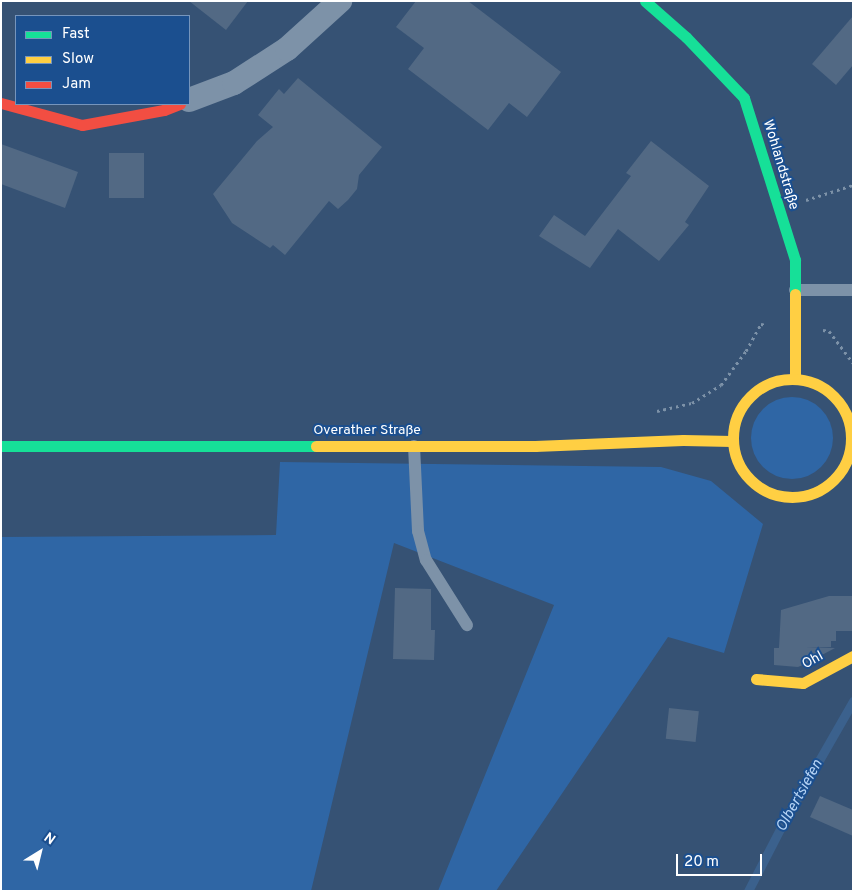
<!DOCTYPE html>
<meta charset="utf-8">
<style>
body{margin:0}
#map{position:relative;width:854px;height:892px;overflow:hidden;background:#365274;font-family:Overpass,sans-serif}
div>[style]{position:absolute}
.green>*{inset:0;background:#2f66a5}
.round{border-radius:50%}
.stream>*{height:9px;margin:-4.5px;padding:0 4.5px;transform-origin:4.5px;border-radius:4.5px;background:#3b618d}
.building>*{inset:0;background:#526984;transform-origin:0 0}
.path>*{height:3px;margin-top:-1.5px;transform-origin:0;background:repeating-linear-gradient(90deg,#7d92a8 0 2.5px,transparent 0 6.5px)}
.lane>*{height:12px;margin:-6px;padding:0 6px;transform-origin:6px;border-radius:6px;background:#7d92a8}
.street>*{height:24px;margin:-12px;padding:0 12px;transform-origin:12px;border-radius:12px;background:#7d92a8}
.fast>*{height:11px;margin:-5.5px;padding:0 5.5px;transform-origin:5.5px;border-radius:5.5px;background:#16e098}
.slow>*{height:11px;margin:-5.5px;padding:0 5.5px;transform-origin:5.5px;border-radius:5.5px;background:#ffcf43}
.slow>.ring{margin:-5.5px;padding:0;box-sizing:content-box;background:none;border:11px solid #ffcf43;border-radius:50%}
.jam>*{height:11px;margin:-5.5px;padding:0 5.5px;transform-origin:5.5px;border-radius:5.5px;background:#f24e42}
span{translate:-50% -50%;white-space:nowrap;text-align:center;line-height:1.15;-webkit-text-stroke:4px #1b4f8f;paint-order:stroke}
.street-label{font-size:14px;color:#fff}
.water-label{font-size:15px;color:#b5d3f5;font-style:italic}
.frame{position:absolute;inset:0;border:2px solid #fff;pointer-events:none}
.legend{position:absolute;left:15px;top:15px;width:175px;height:90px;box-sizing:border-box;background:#1b4f8f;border:1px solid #7695bc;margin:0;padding:6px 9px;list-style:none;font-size:15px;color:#fff}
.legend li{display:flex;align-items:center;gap:10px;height:25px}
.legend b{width:25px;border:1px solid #7695bc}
.north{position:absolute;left:15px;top:827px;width:50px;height:50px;-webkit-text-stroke:4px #1b4f8f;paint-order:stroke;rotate:36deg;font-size:14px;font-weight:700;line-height:20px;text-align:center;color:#fff}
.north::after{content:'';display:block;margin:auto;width:18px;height:22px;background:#fff;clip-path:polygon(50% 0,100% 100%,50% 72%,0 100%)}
.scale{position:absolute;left:676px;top:854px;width:86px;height:22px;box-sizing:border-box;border:2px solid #fff;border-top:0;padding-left:6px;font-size:15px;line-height:18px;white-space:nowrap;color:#fff;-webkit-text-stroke:4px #1b4f8f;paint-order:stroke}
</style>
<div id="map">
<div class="green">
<div class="round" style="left:751px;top:397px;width:82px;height:82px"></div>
<div style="clip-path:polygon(280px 462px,661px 467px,711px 481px,763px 524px,724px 653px,668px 637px,496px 891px,438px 891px,554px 605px,394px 543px,311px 891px,1px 891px,1px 537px,276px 535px)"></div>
</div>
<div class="stream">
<div style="left:748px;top:891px;width:74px;rotate:-62.7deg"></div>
<div style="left:782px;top:825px;width:143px;rotate:-60.2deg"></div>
</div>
<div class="building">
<div style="clip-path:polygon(189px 1px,248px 1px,226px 30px)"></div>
<div style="clip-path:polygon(416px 1px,468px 1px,561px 72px,527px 117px,509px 103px,488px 130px,408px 69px,424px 48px,396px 27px)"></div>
<div style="clip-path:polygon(853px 16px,853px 65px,836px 85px,812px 64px)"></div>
<div style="clip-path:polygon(298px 78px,382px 147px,359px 175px,357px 189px,348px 200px,338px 209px,329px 201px,285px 255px,273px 245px,270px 248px,232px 223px,213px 194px,257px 141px,273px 127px,258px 115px,279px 89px,284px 94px)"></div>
<div style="clip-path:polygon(651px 141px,709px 186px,685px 222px,689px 225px,659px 261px,618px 229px,590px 268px,539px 236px,554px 215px,585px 236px,631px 176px,626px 173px)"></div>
<div style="clip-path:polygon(1px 144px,78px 172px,65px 208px,1px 184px)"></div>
<div style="left:109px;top:153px;width:35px;height:45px"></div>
<div style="clip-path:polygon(395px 588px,431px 589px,431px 630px,435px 630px,434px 660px,393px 659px)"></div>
<div style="clip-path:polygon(829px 596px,853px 596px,853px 631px,836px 631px,836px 641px,831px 641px,831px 647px,806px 647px,835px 648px,805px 664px,798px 667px,774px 665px,774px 648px,779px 648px,781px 610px)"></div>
<div style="left:669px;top:708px;width:30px;height:31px;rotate:6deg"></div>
<div style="clip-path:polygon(820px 796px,853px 810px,853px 836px,810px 817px)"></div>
</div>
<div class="path">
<div style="left:806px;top:200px;width:49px;rotate:-17.7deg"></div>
<div style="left:823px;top:330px;width:6px;rotate:9deg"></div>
<div style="left:829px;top:331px;width:40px;rotate:53deg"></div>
<div style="left:657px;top:411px;width:36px;rotate:-13deg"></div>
<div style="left:692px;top:403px;width:34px;rotate:-32deg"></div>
<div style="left:721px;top:385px;width:42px;rotate:-53.7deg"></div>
<div style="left:746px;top:351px;width:31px;rotate:-61deg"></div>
<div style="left:761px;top:324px;width:6px;rotate:9deg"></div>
</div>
<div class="lane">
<div style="left:795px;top:290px;width:58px"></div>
<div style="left:414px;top:446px;width:85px;rotate:87.3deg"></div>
<div style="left:418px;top:531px;width:30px;rotate:75deg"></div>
<div style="left:426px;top:560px;width:77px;rotate:57.8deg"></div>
</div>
<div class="street">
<div style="left:189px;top:100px;width:48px;rotate:-20.7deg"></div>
<div style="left:234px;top:83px;width:63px;rotate:-32.7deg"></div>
<div style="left:287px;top:49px;width:72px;rotate:-42.2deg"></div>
</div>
<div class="fast">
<div style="left:645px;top:1px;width:55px;rotate:41.3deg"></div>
<div style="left:686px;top:37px;width:84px;rotate:46.4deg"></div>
<div style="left:744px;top:98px;width:170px;rotate:72.5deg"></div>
<div style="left:795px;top:260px;width:34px;rotate:90deg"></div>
<div style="left:1px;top:446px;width:315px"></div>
</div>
<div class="slow">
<div style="left:795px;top:294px;width:84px;rotate:90deg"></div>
<div class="ring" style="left:733px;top:379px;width:107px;height:107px"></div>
<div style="left:316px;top:446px;width:219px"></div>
<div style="left:535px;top:446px;width:148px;rotate:-2.3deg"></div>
<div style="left:683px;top:440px;width:49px;rotate:1.2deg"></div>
<div style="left:756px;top:679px;width:47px;rotate:4.9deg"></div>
<div style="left:803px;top:683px;width:57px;rotate:-28.4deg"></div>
</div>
<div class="jam">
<div style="left:1px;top:103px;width:84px;rotate:15.2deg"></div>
<div style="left:82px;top:125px;width:83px;rotate:-10.4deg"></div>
<div style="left:164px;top:110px;width:17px;rotate:-21deg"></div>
</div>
<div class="street-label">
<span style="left:780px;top:165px;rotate:73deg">Wohlandstraße</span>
<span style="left:367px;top:431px">Overather Straße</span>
<span style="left:813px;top:661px;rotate:-29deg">Ohl</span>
</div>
<div class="water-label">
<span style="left:800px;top:796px;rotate:-61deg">Olbertsiefen</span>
</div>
<div class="frame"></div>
<ul class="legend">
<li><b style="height:6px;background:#16e098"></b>Fast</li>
<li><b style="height:6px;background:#ffcf43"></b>Slow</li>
<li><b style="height:6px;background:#f24e42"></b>Jam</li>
</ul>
<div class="north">N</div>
<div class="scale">20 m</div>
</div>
